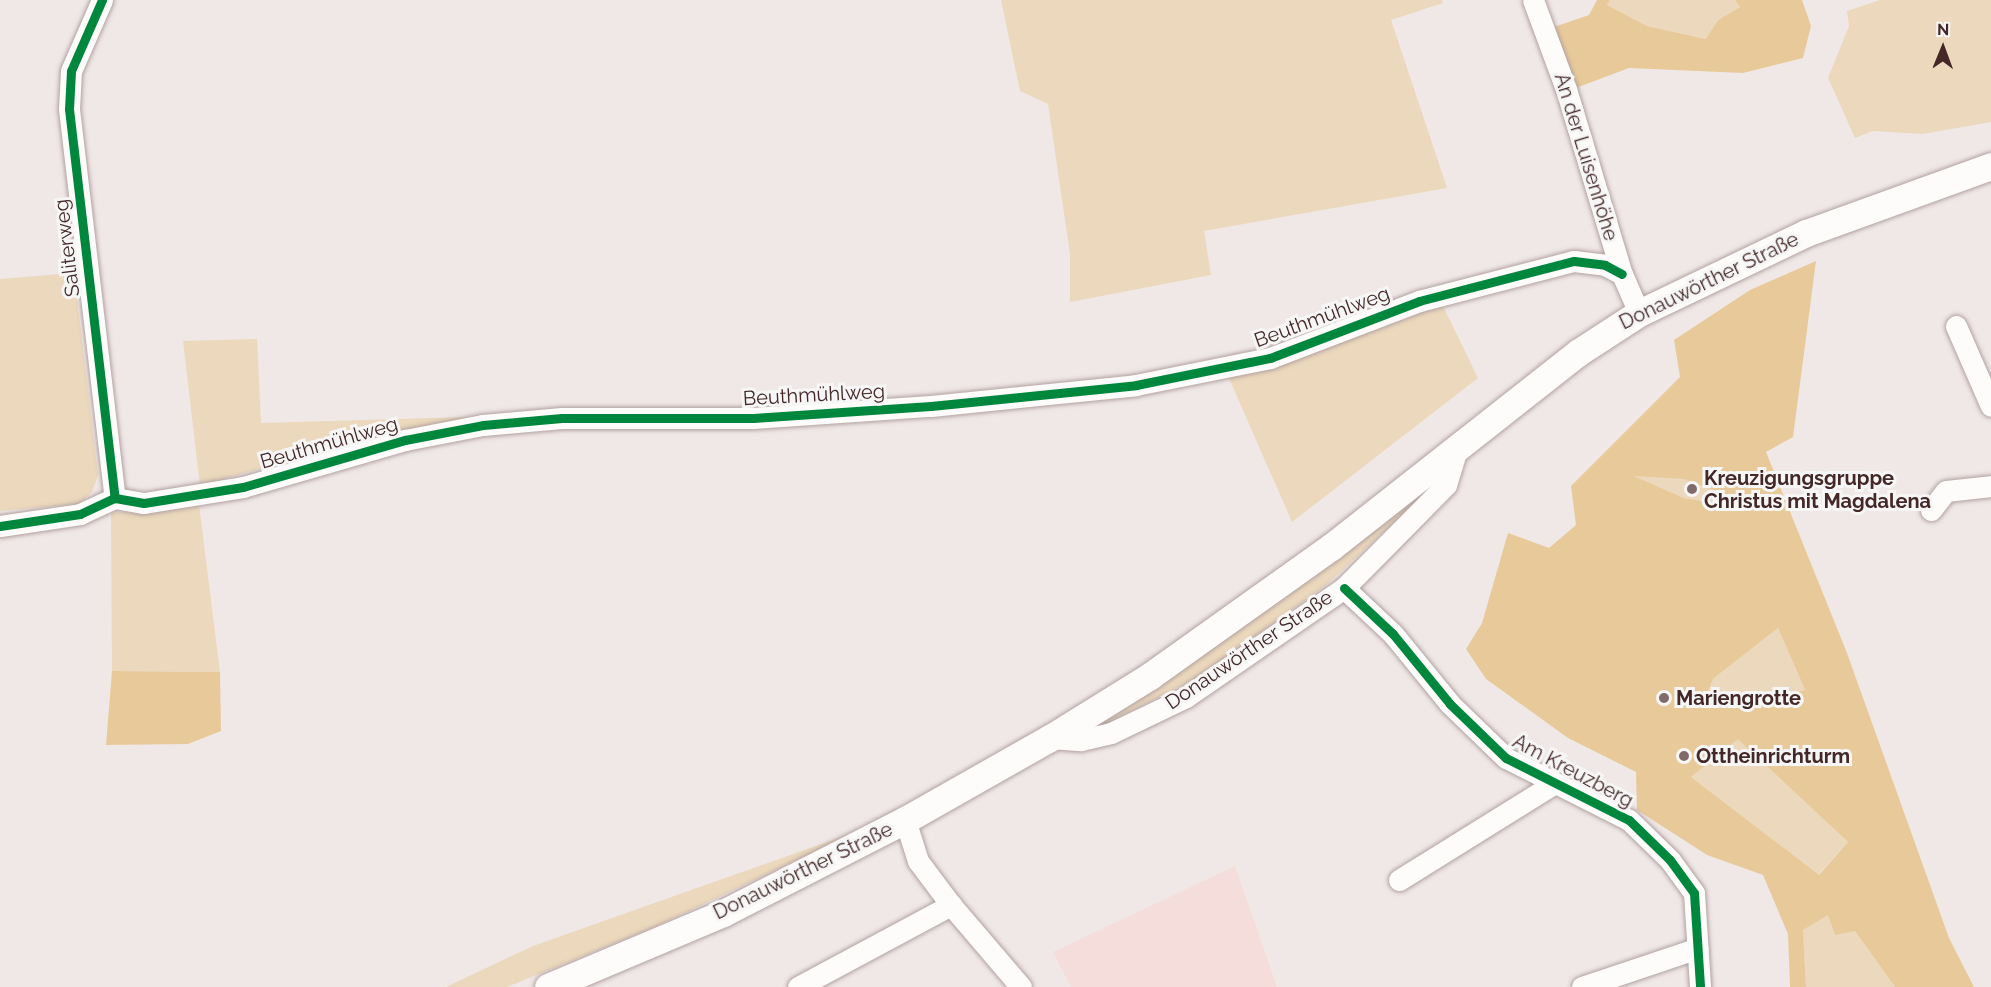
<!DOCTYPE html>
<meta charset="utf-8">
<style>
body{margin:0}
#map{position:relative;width:1991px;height:987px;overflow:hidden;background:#f0e8e7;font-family:Raleway,sans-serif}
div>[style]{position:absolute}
.built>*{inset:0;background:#f4dddb}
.green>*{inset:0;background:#ecd8bc}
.forest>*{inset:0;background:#e8ca9a}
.roads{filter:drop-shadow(0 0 2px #b2a2a1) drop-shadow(0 0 2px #b2a2a1)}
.minor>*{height:21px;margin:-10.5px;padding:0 10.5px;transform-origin:10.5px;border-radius:10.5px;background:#fdfcfb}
.major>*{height:27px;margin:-13.5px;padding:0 13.5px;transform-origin:13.5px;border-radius:13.5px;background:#fdfcfb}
.cycleway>*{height:9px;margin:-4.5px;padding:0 4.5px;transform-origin:4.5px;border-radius:4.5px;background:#00873e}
.dots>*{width:16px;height:16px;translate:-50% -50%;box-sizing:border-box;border:3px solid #f6f6f6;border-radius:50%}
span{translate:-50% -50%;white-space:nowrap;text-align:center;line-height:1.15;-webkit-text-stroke:6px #f6f6f6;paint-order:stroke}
.street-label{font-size:20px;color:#442727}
.poi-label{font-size:20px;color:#442727;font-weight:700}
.left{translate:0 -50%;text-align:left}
.north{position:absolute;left:1913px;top:18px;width:60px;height:60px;-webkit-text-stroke:4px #f6f6f6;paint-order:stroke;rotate:1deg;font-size:16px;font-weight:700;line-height:24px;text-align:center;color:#442727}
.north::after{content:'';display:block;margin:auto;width:21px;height:27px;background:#442727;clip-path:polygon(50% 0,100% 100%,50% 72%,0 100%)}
</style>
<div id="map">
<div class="built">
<div style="clip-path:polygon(1235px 866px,1277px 987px,1071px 987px,1053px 952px)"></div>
</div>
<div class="green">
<div style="clip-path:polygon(1001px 0,1442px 0,1443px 3px,1391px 20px,1447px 188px,1204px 231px,1211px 275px,1070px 302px,1070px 254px,1048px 104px,1020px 91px)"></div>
<div style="clip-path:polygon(1610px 0,1735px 0,1740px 7px,1718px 20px,1707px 39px,1647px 26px,1607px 5px)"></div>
<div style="clip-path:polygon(1880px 0,1991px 0,1991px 122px,1923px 134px,1873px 131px,1855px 138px,1828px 78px,1849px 26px,1847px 11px)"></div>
<div style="clip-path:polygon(74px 273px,98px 475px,92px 492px,79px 504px,0 511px,0 279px)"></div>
<div style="clip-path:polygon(1443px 306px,1478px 378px,1292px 522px,1228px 376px)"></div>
<div style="clip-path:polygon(257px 339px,261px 423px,468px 417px,331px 448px,200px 486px,183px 341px)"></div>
<div style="clip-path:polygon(1632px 475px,1684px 479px,1719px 491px,1713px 503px,1684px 498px)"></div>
<div style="clip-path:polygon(1434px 476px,1438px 482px,1327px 584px,1202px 675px,1092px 731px,1087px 724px)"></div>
<div style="clip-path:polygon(199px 504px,220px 672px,112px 671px,111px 513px)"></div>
<div style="clip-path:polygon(1778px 628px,1805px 690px,1700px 709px,1713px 679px)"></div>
<div style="clip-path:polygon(1738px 738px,1848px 842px,1818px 875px,1691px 777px)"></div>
<div style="clip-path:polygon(858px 831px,655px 927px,507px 987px,446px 987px,533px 946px)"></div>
<div style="clip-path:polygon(1828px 914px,1855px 931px,1895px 987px,1806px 987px,1803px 930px)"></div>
</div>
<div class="forest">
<div style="clip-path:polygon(1597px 0,1610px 0,1607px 5px,1647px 26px,1706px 39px,1718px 20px,1740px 7px,1735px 0,1802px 0,1811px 26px,1803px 58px,1743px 73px,1629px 68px,1576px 88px,1554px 27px,1589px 15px)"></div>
<div style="clip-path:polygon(evenodd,1816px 261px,1793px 437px,1766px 452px,1847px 653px,1949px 938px,1974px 987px,1895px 987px,1855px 931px,1835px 935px,1828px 915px,1803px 930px,1806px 987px,1790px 987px,1788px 934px,1763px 875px,1707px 855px,1637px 810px,1636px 772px,1568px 738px,1486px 679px,1466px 649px,1482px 623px,1508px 533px,1549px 548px,1576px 525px,1571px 486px,1680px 377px,1674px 340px,1750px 290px,1816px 261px,1634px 476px,1684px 479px,1719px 492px,1713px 503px,1684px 498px,1634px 476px,1816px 261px,1778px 628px,1805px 690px,1701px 708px,1713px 679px,1778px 628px,1816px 261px,1738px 739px,1848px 842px,1819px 875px,1691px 777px,1738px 739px)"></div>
<div style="clip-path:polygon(112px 671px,220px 672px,221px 731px,188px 744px,106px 745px)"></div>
</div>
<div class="roads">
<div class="minor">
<div style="left:102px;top:0;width:77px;rotate:113.6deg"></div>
<div style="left:71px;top:71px;width:38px;rotate:93deg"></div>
<div style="left:69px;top:109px;width:392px;rotate:83.3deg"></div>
<div style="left:1533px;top:0;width:95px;rotate:69.7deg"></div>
<div style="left:1566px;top:89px;width:193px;rotate:73.2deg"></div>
<div style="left:1622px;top:274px;width:43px;rotate:66.4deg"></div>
<div style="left:1956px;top:326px;width:87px;rotate:66.4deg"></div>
<div style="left:1931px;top:510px;width:24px;rotate:-52deg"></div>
<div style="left:1946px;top:491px;width:45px;rotate:-6.3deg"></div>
<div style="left:0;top:526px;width:81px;rotate:-8.5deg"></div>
<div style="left:80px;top:514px;width:38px;rotate:-25deg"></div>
<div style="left:115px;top:498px;width:29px;rotate:10deg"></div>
<div style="left:144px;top:503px;width:100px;rotate:-9.2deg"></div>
<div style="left:243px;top:487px;width:169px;rotate:-16.2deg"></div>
<div style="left:405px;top:440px;width:79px;rotate:-10.9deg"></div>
<div style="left:483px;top:425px;width:79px;rotate:-5.1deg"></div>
<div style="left:562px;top:418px;width:191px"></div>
<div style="left:753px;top:418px;width:178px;rotate:-3.9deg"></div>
<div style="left:931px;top:406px;width:206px;rotate:-5.8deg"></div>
<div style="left:1136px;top:385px;width:137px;rotate:-11.4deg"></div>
<div style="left:1270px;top:358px;width:160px;rotate:-20.9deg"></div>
<div style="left:1419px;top:301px;width:160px;rotate:-14.5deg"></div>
<div style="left:1574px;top:261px;width:31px;rotate:7deg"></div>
<div style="left:1605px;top:265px;width:19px;rotate:28deg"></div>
<div style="left:1344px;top:588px;width:67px;rotate:43.2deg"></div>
<div style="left:1393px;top:634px;width:90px;rotate:50.8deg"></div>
<div style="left:1450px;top:704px;width:78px;rotate:44deg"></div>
<div style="left:1506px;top:758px;width:138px;rotate:26.8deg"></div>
<div style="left:1629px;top:820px;width:57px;rotate:44.3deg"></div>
<div style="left:1670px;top:860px;width:41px;rotate:54deg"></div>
<div style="left:1694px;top:893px;width:94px;rotate:86.3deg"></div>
<div style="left:1050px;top:738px;width:31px;rotate:4deg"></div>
<div style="left:1081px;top:740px;width:31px;rotate:-13deg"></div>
<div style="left:1111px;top:733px;width:83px;rotate:-25.6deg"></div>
<div style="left:1186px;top:697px;width:192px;rotate:-34.6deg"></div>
<div style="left:1344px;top:588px;width:145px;rotate:-45.3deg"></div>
<div style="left:1446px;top:485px;width:38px;rotate:-73deg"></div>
<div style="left:905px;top:820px;width:43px;rotate:72.4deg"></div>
<div style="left:918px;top:861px;width:55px;rotate:53.1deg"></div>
<div style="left:951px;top:905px;width:108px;rotate:49.5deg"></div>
<div style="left:1399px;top:880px;width:181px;rotate:-31.9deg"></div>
<div style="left:798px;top:987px;width:174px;rotate:-28.2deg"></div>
<div style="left:1582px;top:987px;width:122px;rotate:-18.6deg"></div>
</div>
<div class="major">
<div style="left:548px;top:987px;width:190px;rotate:-22.9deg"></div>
<div style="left:723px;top:913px;width:204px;rotate:-27.1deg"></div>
<div style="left:905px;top:820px;width:167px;rotate:-29.5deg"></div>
<div style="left:1050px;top:738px;width:118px;rotate:-31.8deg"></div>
<div style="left:1150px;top:676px;width:222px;rotate:-35.5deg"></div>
<div style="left:1331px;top:547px;width:315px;rotate:-38.2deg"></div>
<div style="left:1579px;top:352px;width:72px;rotate:-33deg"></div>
<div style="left:1639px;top:313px;width:185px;rotate:-25.6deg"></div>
<div style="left:1806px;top:233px;width:197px;rotate:-19.9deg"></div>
</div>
</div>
<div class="cycleway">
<div style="left:102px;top:0;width:77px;rotate:113.6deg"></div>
<div style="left:71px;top:71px;width:38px;rotate:93deg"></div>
<div style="left:69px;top:109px;width:392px;rotate:83.3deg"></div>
<div style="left:0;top:526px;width:81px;rotate:-8.5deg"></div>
<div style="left:80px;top:514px;width:38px;rotate:-25deg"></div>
<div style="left:115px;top:498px;width:29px;rotate:10deg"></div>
<div style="left:144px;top:503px;width:100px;rotate:-9.2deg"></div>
<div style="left:243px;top:487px;width:169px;rotate:-16.2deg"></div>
<div style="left:405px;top:440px;width:79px;rotate:-10.9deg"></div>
<div style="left:483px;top:425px;width:79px;rotate:-5.1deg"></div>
<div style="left:562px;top:418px;width:191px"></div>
<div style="left:753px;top:418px;width:178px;rotate:-3.9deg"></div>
<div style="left:931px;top:406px;width:206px;rotate:-5.8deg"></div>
<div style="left:1136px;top:385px;width:137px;rotate:-11.4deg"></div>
<div style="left:1270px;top:358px;width:160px;rotate:-20.9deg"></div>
<div style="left:1419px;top:301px;width:160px;rotate:-14.5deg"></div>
<div style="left:1574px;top:261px;width:31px;rotate:7deg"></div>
<div style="left:1605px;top:265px;width:19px;rotate:28deg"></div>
<div style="left:1344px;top:588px;width:67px;rotate:43.2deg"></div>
<div style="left:1393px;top:634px;width:90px;rotate:50.8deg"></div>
<div style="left:1450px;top:704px;width:78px;rotate:44deg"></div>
<div style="left:1506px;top:758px;width:138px;rotate:26.8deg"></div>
<div style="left:1629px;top:820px;width:57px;rotate:44.3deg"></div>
<div style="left:1670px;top:860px;width:41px;rotate:54deg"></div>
<div style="left:1694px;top:893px;width:94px;rotate:86.3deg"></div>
</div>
<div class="dots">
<div style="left:1692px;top:489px;background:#806b6a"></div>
<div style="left:1664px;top:698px;background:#806b6a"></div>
<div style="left:1684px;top:756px;background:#806b6a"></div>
</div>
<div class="street-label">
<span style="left:1586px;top:157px;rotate:73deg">An der Luisenhöhe</span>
<span style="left:67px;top:248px;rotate:-97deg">Saliterweg</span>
<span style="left:1709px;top:281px;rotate:-26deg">Donauwörther Straße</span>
<span style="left:1322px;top:317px;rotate:-20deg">Beuthmühlweg</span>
<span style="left:814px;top:395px;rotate:-3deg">Beuthmühlweg</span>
<span style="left:329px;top:443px;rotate:-16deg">Beuthmühlweg</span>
<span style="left:1249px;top:650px;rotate:-34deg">Donauwörther Straße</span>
<span style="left:1573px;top:771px;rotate:28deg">Am Kreuzberg</span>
<span style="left:803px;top:871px;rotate:-26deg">Donauwörther Straße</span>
</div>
<div class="poi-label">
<span class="left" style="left:1704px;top:490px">Kreuzigungsgruppe<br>Christus mit Magdalena</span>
<span class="left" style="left:1676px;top:698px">Mariengrotte</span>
<span class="left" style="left:1696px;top:756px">Ottheinrichturm</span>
</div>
<div class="north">N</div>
</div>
